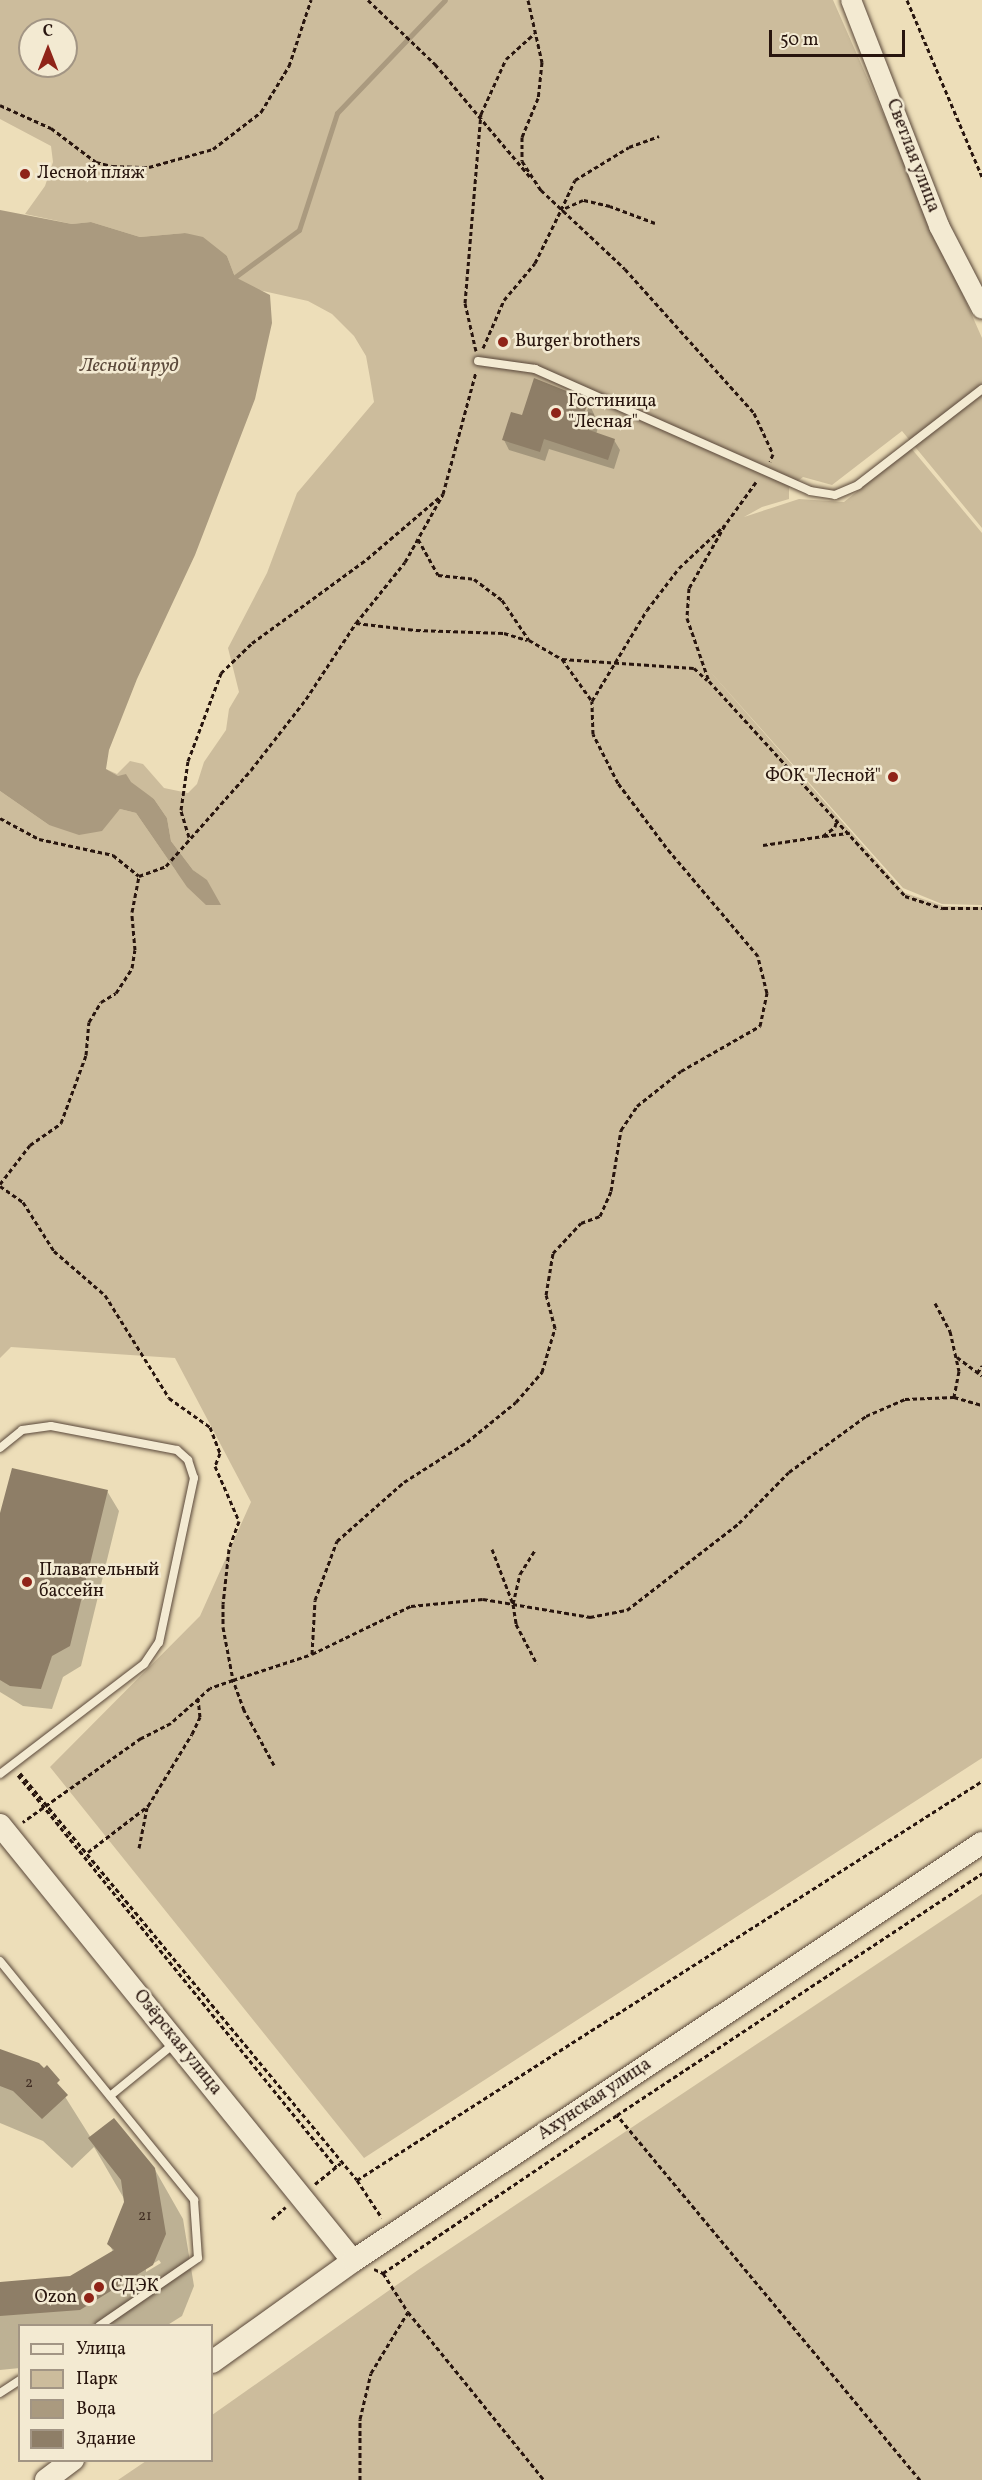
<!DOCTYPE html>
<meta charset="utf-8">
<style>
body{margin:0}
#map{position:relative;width:982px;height:2480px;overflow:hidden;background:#eddeb9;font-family:Vollkorn,serif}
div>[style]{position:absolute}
.green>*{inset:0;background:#ccbc9c}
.water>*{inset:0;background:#aa9a7f}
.shadow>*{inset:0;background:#0003}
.stream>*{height:5px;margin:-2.5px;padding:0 2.5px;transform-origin:2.5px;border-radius:2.5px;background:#aa9a7f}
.building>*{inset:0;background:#8e7e67}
.path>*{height:3px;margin-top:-1.5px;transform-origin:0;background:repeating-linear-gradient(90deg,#28150e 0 4.5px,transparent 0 7.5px)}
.roads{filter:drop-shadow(0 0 2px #594739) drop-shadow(0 0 2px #594739)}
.service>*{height:8px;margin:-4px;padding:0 4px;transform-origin:4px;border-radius:4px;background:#f3ead2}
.tertiary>*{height:20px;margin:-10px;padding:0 10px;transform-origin:10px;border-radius:10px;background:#f3ead2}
.secondary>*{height:22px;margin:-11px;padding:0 11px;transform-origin:11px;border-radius:11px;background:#f3ead2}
.dots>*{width:16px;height:16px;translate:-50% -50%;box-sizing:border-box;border:3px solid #f3ead2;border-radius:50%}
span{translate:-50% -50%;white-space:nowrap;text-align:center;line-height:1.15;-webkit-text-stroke:5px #f3ead2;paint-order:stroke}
.number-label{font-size:15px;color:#422f24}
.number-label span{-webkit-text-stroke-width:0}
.street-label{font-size:18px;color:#28150e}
.poi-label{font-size:18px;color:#28150e}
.left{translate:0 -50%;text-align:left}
.right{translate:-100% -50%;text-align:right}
.water-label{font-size:20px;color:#5c4a3b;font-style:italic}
.legend{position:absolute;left:18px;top:2324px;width:195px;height:138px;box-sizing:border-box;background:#f3ead2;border:2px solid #a29584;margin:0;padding:8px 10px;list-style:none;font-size:18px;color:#28150e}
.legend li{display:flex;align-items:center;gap:12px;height:30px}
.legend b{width:30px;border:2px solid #a29584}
.north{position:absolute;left:18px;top:18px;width:60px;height:60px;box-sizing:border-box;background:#f3ead2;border:2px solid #a29584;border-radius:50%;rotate:0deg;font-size:16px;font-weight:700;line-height:24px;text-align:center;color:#28150e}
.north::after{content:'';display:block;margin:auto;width:21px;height:27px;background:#8f2418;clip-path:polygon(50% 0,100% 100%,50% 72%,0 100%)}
.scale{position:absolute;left:769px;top:30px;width:136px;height:27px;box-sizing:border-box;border:3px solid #28150e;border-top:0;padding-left:8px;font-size:18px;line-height:21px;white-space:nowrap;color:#28150e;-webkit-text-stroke:4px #f3ead2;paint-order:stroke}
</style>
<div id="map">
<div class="green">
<div style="clip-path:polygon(evenodd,0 0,833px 0,982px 338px,982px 528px,902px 431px,832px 485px,803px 477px,789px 488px,789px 499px,762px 507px,744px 517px,799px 499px,844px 502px,911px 448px,982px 533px,982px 905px,942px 904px,903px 888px,706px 667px,905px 893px,944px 906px,982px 907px,982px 1758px,364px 2158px,50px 1767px,200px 1616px,251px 1502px,175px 1358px,11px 1347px,0 1358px,0 791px,49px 825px,102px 830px,120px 809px,136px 813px,176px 871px,220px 905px,207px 881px,193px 870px,171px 841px,167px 818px,154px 799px,106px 769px,117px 774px,130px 761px,143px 764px,164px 788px,188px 793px,197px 784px,204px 762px,226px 730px,229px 709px,239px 692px,228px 648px,267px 573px,297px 493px,374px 402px,370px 378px,366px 356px,354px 336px,332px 314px,308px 301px,254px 289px,235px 277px,227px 256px,185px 233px,140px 237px,91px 222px,72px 224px,25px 214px,45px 186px,53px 162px,51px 146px,0 119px,0 0,30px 30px,66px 30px,66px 66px,30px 66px,30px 30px)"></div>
<div style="clip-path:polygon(982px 1894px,982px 2480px,118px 2480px,146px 2461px,212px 2460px,212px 2415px,418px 2270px)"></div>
</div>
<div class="water">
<div style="clip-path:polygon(0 210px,72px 224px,91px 222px,140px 237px,185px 233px,203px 237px,227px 256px,235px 277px,270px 295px,272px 323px,255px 399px,195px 555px,137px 679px,109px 750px,106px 769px,118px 776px,126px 774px,131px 782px,154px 799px,167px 818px,171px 841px,193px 870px,207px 880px,221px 905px,206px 905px,187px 887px,136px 813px,120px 809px,102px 831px,79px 835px,49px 825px,0 791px)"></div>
</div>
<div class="shadow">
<div style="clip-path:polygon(evenodd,588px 401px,599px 425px,596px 434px,614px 440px,620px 450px,614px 469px,549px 449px,545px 461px,509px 450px,504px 440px,523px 417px,588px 401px,585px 406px,589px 406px,584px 419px,585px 406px)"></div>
<div style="clip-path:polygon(107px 1491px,119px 1511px,81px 1666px,63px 1677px,52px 1709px,23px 1706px,0 1692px,0 1519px)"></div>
<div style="clip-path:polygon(evenodd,0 2050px,44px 2070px,47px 2068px,91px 2138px,154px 2168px,183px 2219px,194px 2286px,182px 2316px,166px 2326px,20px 2326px,20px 2368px,0 2370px,0 2284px,71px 2278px,113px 2252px,109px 2243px,126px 2202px,94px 2147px,72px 2168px,43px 2141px,0 2123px,0 2050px,159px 2260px,161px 2263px,146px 2272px,146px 2268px,159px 2260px)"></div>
</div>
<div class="stream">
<div style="left:235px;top:277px;width:79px;rotate:-36.3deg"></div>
<div style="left:299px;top:230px;width:123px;rotate:-72deg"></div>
<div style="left:337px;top:113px;width:156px;rotate:-46.3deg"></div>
</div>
<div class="building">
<div style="clip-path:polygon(534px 378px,589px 400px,585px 411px,594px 414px,589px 430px,615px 439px,608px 460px,544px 439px,540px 452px,502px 440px,511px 412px,522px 415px)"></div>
<div style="clip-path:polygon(12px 1468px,108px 1490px,70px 1646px,52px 1656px,41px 1689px,10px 1686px,0 1680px,0 1513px)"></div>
<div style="clip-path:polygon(0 2049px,39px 2063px,44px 2068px,47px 2065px,60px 2080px,57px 2083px,68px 2095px,42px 2119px,13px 2091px,0 2086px)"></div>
<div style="clip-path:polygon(114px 2118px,155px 2168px,166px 2234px,153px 2265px,80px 2310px,0 2316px,0 2282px,70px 2276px,114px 2250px,107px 2244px,124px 2202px,121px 2180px,88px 2138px)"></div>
</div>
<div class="path">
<div style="left:368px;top:0;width:93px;rotate:43.7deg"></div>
<div style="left:435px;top:64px;width:149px;rotate:49.9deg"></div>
<div style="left:528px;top:0;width:64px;rotate:77.3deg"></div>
<div style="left:542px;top:62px;width:36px;rotate:96deg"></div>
<div style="left:538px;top:98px;width:42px;rotate:112.3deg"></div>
<div style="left:522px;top:137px;width:24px;rotate:90deg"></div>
<div style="left:522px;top:161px;width:35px;rotate:57deg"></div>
<div style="left:541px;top:190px;width:115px;rotate:43.2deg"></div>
<div style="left:625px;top:269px;width:193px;rotate:48.1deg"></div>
<div style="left:754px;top:413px;width:45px;rotate:65.1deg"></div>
<div style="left:773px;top:454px;width:8px;rotate:113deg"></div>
<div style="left:907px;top:0;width:192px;rotate:67deg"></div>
<div style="left:0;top:105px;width:56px;rotate:24.3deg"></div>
<div style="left:51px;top:128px;width:56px;rotate:37.1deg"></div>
<div style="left:96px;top:162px;width:16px;rotate:14deg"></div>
<div style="left:112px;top:166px;width:37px;rotate:2deg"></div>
<div style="left:149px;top:167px;width:66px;rotate:-15.7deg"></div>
<div style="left:213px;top:149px;width:61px;rotate:-37.6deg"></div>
<div style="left:261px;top:112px;width:54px;rotate:-58.7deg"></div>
<div style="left:289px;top:66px;width:70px;rotate:-71.6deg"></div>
<div style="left:655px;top:223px;width:48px;rotate:-159.3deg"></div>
<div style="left:610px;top:206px;width:28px;rotate:-167deg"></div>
<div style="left:583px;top:200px;width:24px;rotate:156deg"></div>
<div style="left:561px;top:210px;width:33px;rotate:-65deg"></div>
<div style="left:575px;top:180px;width:63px;rotate:-31.4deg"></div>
<div style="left:629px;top:147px;width:32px;rotate:-20deg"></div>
<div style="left:483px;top:348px;width:52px;rotate:-66.4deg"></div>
<div style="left:504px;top:300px;width:48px;rotate:-50deg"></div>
<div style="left:535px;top:263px;width:59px;rotate:-63.9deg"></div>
<div style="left:476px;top:351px;width:49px;rotate:-102.9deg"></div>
<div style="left:465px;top:303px;width:190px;rotate:-85.2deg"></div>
<div style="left:481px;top:114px;width:60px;rotate:-65.6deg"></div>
<div style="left:506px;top:59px;width:38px;rotate:-42deg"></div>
<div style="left:756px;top:482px;width:53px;rotate:125.8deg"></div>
<div style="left:725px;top:525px;width:73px;rotate:119.7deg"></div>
<div style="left:689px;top:588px;width:30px;rotate:94deg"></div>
<div style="left:687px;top:618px;width:67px;rotate:70.8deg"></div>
<div style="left:709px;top:681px;width:291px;rotate:47.6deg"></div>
<div style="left:905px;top:896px;width:40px;rotate:18deg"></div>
<div style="left:943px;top:908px;width:39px"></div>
<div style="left:418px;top:539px;width:41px;rotate:60.9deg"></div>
<div style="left:438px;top:575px;width:36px;rotate:6deg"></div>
<div style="left:474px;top:579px;width:35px;rotate:37deg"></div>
<div style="left:502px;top:600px;width:48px;rotate:56deg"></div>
<div style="left:529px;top:640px;width:38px;rotate:30deg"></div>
<div style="left:562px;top:659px;width:52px;rotate:54.5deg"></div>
<div style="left:356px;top:623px;width:60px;rotate:6.7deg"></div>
<div style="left:416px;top:630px;width:88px;rotate:2deg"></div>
<div style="left:504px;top:633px;width:24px;rotate:17deg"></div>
<div style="left:562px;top:659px;width:132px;rotate:3.9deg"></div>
<div style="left:694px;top:668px;width:18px;rotate:43deg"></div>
<div style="left:0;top:818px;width:44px;rotate:28.3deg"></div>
<div style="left:39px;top:839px;width:76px;rotate:12.2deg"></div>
<div style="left:113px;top:855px;width:33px;rotate:39deg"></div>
<div style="left:139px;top:876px;width:29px;rotate:-20deg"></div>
<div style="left:166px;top:866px;width:128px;rotate:-48.5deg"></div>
<div style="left:251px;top:770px;width:90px;rotate:-52.2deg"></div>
<div style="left:306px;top:699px;width:91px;rotate:-56.7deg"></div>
<div style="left:356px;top:623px;width:78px;rotate:-51.2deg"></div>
<div style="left:405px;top:562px;width:78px;rotate:-60.8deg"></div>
<div style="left:443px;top:494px;width:126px;rotate:-74.9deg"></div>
<div style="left:824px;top:836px;width:26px;rotate:-7deg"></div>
<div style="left:189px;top:837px;width:28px;rotate:-107deg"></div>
<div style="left:181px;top:810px;width:49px;rotate:-81.9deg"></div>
<div style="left:188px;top:761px;width:94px;rotate:-69.4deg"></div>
<div style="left:221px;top:673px;width:43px;rotate:-44.1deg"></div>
<div style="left:252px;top:643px;width:142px;rotate:-36.1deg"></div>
<div style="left:367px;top:559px;width:99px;rotate:-40.5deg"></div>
<div style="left:763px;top:845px;width:61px;rotate:-8.5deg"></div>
<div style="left:823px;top:836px;width:15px;rotate:-37deg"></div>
<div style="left:835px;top:827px;width:8px;rotate:-76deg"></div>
<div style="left:0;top:1184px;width:49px;rotate:-52.4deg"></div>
<div style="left:30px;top:1145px;width:38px;rotate:-35deg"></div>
<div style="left:61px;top:1123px;width:72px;rotate:-69.8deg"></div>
<div style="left:86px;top:1055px;width:33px;rotate:-85deg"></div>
<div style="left:89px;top:1022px;width:23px;rotate:-59deg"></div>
<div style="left:101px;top:1002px;width:17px;rotate:-31deg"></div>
<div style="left:116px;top:993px;width:30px;rotate:-57deg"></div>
<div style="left:132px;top:968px;width:18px;rotate:-81deg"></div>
<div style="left:135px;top:950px;width:38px;rotate:-95deg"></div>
<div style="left:132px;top:912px;width:37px;rotate:-79deg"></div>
<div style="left:0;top:1186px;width:28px;rotate:35deg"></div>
<div style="left:23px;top:1202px;width:58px;rotate:57.7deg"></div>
<div style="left:54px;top:1251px;width:67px;rotate:40.8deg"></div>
<div style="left:105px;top:1295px;width:121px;rotate:58.1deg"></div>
<div style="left:169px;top:1398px;width:50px;rotate:35.3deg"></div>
<div style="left:210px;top:1427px;width:28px;rotate:69deg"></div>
<div style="left:220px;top:1453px;width:14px;rotate:111deg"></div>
<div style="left:215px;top:1466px;width:60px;rotate:66.4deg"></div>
<div style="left:239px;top:1521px;width:30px;rotate:110deg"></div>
<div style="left:229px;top:1549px;width:55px;rotate:96.2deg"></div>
<div style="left:223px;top:1604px;width:23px;rotate:90deg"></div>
<div style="left:223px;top:1627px;width:54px;rotate:79.3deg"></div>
<div style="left:233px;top:1680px;width:24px;rotate:161deg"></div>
<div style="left:210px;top:1688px;width:52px;rotate:138.1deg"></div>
<div style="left:171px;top:1723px;width:34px;rotate:153deg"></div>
<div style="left:141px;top:1738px;width:145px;rotate:144.6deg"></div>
<div style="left:935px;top:1303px;width:32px;rotate:62deg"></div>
<div style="left:950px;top:1331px;width:41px;rotate:77.3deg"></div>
<div style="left:959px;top:1371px;width:26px;rotate:101deg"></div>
<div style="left:957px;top:1357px;width:31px;rotate:37deg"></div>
<div style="left:977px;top:1373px;width:9px;rotate:-54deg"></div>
<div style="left:492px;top:1549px;width:59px;rotate:69.1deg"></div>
<div style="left:513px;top:1604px;width:31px;rotate:-77deg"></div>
<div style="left:520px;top:1574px;width:28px;rotate:-58deg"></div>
<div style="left:513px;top:1604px;width:20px;rotate:81deg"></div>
<div style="left:516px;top:1624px;width:45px;rotate:62.3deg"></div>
<div style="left:312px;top:1654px;width:54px;rotate:-86.8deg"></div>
<div style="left:315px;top:1600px;width:63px;rotate:-69.6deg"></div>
<div style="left:337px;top:1541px;width:89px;rotate:-41.4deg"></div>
<div style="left:404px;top:1482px;width:75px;rotate:-32.4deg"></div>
<div style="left:467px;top:1442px;width:63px;rotate:-39.2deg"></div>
<div style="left:516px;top:1402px;width:40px;rotate:-49deg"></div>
<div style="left:542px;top:1372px;width:46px;rotate:-73.5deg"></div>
<div style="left:555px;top:1328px;width:34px;rotate:-105deg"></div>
<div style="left:546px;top:1295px;width:43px;rotate:-80.5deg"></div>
<div style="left:553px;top:1253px;width:41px;rotate:-47deg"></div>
<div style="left:581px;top:1223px;width:20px;rotate:-20deg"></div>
<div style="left:600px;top:1216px;width:27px;rotate:-66deg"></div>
<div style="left:611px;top:1191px;width:62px;rotate:-80.7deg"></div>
<div style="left:621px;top:1130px;width:29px;rotate:-56deg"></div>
<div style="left:637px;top:1106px;width:56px;rotate:-38.5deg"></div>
<div style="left:681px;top:1071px;width:91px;rotate:-29.7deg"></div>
<div style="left:760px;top:1026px;width:34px;rotate:-78deg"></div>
<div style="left:767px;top:993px;width:38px;rotate:-104deg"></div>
<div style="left:758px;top:956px;width:143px;rotate:-130.2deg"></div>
<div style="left:666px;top:847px;width:80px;rotate:-126.9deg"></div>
<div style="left:618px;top:783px;width:55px;rotate:-117deg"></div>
<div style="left:593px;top:734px;width:33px;rotate:-92deg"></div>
<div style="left:592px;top:701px;width:106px;rotate:-58.9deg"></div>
<div style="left:647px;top:610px;width:53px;rotate:-52.7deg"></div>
<div style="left:679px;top:568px;width:63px;rotate:-43.1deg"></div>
<div style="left:274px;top:1765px;width:63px;rotate:-118.6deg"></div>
<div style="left:244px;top:1710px;width:32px;rotate:-110deg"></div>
<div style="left:233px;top:1680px;width:83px;rotate:-18.2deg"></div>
<div style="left:312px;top:1654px;width:110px;rotate:-25.9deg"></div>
<div style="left:411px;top:1606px;width:72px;rotate:-5.6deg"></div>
<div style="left:483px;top:1599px;width:109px;rotate:9.5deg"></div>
<div style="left:590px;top:1617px;width:38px;rotate:-11deg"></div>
<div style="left:627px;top:1610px;width:142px;rotate:-37.8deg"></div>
<div style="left:739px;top:1523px;width:71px;rotate:-45.6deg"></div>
<div style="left:789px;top:1472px;width:95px;rotate:-36deg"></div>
<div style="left:866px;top:1416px;width:43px;rotate:-23.6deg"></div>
<div style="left:905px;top:1399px;width:49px;rotate:-2.3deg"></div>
<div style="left:954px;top:1397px;width:29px;rotate:16deg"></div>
<div style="left:20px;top:1773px;width:528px;rotate:50.37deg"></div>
<div style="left:357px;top:2180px;width:742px;rotate:-32.55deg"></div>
<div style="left:18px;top:1775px;width:505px;rotate:50.95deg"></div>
<div style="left:139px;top:1848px;width:41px;rotate:-78.7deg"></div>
<div style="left:88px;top:1852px;width:76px;rotate:-37.5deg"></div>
<div style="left:148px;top:1806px;width:84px;rotate:-58.6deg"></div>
<div style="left:192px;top:1734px;width:19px;rotate:-65deg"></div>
<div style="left:200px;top:1717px;width:18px;rotate:-96deg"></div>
<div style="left:357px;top:2180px;width:45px;rotate:56.7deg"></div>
<div style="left:315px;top:2184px;width:33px;rotate:-39deg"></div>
<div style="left:272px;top:2219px;width:18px;rotate:-41deg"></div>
<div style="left:374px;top:2269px;width:10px;rotate:24deg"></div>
<div style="left:383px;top:2273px;width:46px;rotate:57.3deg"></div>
<div style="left:408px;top:2312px;width:216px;rotate:51deg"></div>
<div style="left:383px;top:2273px;width:282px;rotate:-34deg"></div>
<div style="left:360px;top:2480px;width:61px;rotate:-90deg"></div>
<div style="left:360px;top:2419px;width:47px;rotate:-76.6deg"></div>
<div style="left:371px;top:2373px;width:71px;rotate:-58.8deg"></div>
<div style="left:920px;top:2480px;width:474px;rotate:-129.7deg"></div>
<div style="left:617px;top:2115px;width:438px;rotate:-33.5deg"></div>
</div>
<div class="roads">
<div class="service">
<div style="left:478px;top:361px;width:58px;rotate:8deg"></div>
<div style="left:535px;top:369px;width:301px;rotate:23.9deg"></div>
<div style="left:810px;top:491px;width:25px;rotate:9deg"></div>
<div style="left:835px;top:495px;width:25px;rotate:-23deg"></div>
<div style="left:858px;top:485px;width:157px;rotate:-37.7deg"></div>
<div style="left:0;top:1448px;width:28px;rotate:-39deg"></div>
<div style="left:22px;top:1430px;width:29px;rotate:-8deg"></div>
<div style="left:51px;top:1426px;width:128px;rotate:10.8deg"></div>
<div style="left:177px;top:1450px;width:15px;rotate:42deg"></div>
<div style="left:188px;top:1460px;width:19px;rotate:72deg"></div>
<div style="left:194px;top:1478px;width:168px;rotate:102deg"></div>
<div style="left:159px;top:1642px;width:27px;rotate:124deg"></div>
<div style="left:144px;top:1664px;width:181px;rotate:142.6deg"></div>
<div style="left:0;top:1961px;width:308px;rotate:50.9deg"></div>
<div style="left:194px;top:2200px;width:58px;rotate:86.1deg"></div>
<div style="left:198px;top:2258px;width:120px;rotate:145.5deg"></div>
<div style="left:110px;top:2096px;width:84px;rotate:-39.2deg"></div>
<div style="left:0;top:2393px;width:24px;rotate:-33deg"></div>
</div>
<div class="tertiary">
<div style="left:851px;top:0;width:243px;rotate:68.7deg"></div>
<div style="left:939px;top:226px;width:93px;rotate:62.6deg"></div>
</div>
<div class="secondary">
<div style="left:0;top:1825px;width:561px;rotate:51.01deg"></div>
<div style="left:212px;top:2362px;width:173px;rotate:-35.6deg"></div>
<div style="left:353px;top:2261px;width:755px;rotate:-33.61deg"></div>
<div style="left:46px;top:2480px;width:34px;rotate:-37deg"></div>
</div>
</div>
<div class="dots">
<div style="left:25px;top:174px;background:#8f2418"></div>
<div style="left:503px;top:342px;background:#8f2418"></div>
<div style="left:556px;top:413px;background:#8f2418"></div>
<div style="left:893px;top:777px;background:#8f2418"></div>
<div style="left:27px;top:1582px;background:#8f2418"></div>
<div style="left:99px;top:2287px;background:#8f2418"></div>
<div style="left:89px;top:2298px;background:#8f2418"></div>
</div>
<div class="number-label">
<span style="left:29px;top:2084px">2</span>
<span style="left:145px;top:2217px">21</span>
</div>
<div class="street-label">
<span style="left:912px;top:156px;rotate:69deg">Светлая улица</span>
<span style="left:177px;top:2043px;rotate:51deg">Озёрская улица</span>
<span style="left:595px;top:2100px;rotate:-34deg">Ахунская улица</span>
</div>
<div class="poi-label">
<span class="left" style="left:37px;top:174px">Лесной пляж</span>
<span class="left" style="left:515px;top:342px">Burger brothers</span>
<span class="left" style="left:568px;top:413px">Гостиница<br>"Лесная"</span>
<span class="right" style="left:881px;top:777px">ФОК "Лесной"</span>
<span class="left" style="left:39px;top:1582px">Плавательный<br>бассейн</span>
<span class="left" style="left:111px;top:2287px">СДЭК</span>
<span class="right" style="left:77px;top:2298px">Ozon</span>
</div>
<div class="water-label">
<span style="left:129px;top:366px">Лесной пруд</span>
</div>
<ul class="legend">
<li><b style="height:8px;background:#f3ead2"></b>Улица</li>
<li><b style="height:16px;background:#ccbc9c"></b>Парк</li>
<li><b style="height:16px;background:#aa9a7f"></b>Вода</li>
<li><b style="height:16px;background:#8e7e67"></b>Здание</li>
</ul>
<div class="north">С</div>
<div class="scale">50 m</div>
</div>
